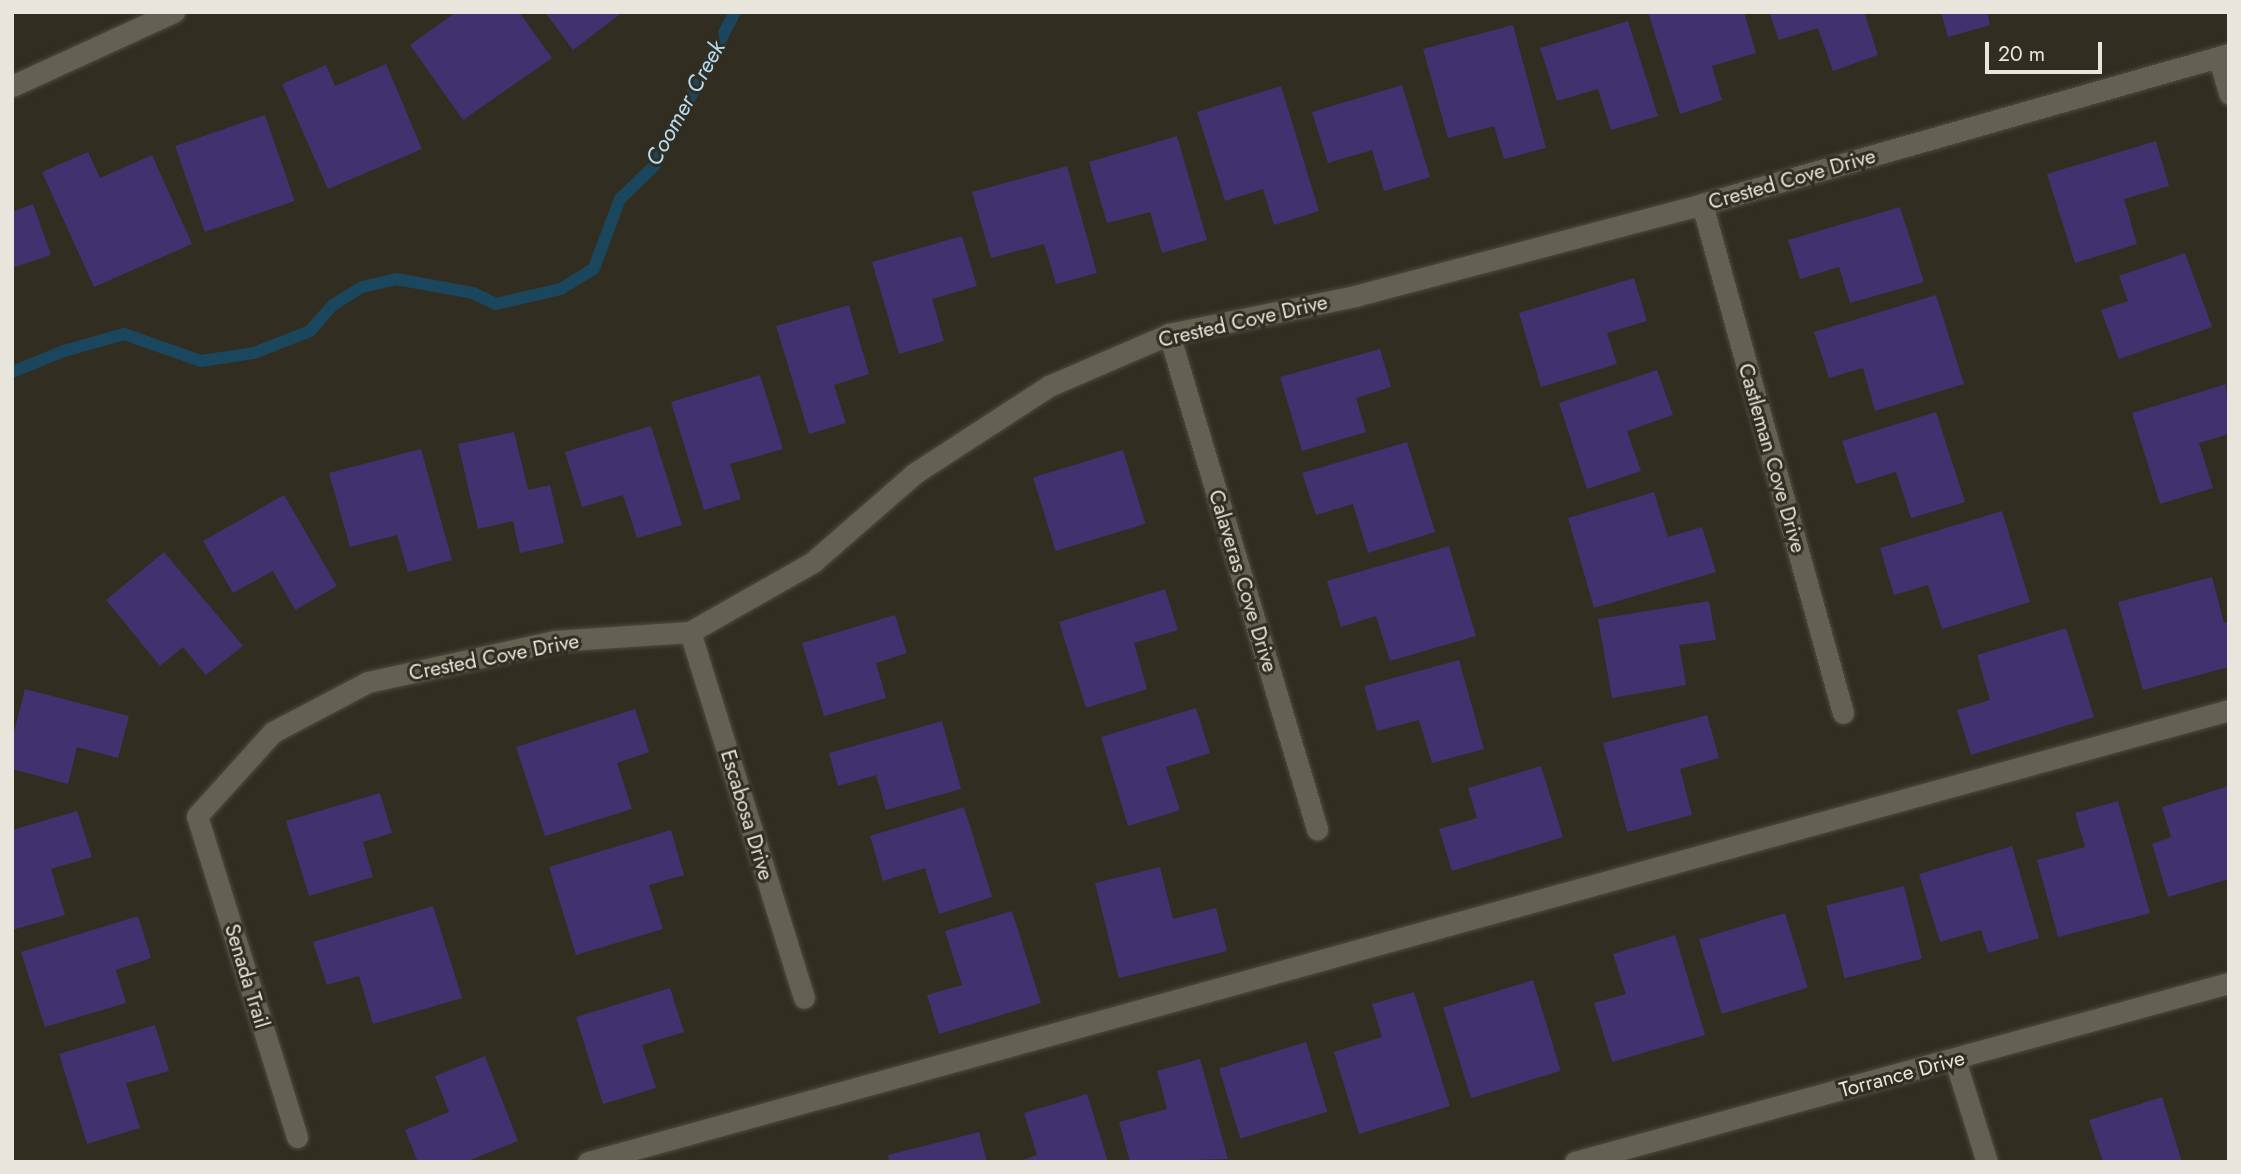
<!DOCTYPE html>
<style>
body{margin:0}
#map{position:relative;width:2241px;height:1174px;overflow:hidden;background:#312e21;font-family:Jost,sans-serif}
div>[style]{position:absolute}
.stream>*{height:12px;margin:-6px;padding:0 6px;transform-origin:6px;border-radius:6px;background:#1a475d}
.building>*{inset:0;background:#3f326f;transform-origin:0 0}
.roads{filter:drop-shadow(0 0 2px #4f4c40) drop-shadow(0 0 2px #4f4c40)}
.minor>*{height:21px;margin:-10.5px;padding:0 10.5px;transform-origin:10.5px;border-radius:10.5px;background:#656152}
span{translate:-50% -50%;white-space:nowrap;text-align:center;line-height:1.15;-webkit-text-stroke:6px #312e21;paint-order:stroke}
.street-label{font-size:21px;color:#e8e5dd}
.water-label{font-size:23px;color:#b4ddf3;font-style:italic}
.frame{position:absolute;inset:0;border:14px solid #e8e5dd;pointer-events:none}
.scale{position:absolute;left:1985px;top:42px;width:117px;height:32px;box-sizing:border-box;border:4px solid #e8e5dd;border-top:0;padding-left:9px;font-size:21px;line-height:24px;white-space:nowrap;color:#e8e5dd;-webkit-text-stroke:5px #312e21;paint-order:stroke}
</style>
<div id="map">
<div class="stream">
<div style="left:12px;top:372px;width:56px;rotate:-22deg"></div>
<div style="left:64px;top:351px;width:62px;rotate:-15.8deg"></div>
<div style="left:124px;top:334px;width:82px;rotate:19.3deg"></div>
<div style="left:201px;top:361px;width:54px;rotate:-8.6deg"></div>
<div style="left:254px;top:353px;width:60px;rotate:-21.4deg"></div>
<div style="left:310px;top:331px;width:35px;rotate:-49deg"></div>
<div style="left:333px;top:305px;width:34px;rotate:-32deg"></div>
<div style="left:362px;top:287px;width:35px;rotate:-13deg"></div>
<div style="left:396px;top:279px;width:78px;rotate:10.3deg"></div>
<div style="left:473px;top:293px;width:25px;rotate:26deg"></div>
<div style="left:496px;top:304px;width:67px;rotate:-13deg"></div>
<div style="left:561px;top:289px;width:39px;rotate:-32deg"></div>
<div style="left:594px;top:268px;width:74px;rotate:-69.4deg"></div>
<div style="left:620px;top:199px;width:49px;rotate:-44.2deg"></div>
<div style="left:655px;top:165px;width:173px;rotate:-62.4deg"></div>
</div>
<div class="building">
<div style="clip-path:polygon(456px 12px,519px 12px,552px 58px,463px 120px,410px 45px)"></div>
<div style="clip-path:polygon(545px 12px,623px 12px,573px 50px)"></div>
<div style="clip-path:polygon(1648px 12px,1744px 12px,1756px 53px,1712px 66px,1722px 100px,1680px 114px)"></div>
<div style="clip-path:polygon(1769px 12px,1864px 12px,1878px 55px,1833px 71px,1818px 28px,1779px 40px)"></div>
<div style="clip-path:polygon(1941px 12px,1987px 12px,1990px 25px,1948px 37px)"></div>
<div style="clip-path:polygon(1628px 21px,1658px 116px,1611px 130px,1598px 89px,1557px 101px,1540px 48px)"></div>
<div style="clip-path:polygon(1513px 25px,1546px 148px,1504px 159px,1494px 126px,1448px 138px,1423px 49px)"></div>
<div style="clip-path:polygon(386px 64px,422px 149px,328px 189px,282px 84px,326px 65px,335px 86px)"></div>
<div style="clip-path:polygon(1402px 85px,1430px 177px,1384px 191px,1372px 150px,1328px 163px,1312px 112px)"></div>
<div style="clip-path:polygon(1281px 86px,1319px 211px,1274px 225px,1263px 189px,1225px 201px,1197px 112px)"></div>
<div style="left:265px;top:115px;width:91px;height:95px;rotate:71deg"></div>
<div style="clip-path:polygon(1177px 136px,1207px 240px,1162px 253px,1150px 212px,1107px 223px,1089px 162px)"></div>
<div style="clip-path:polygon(2156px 141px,2169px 186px,2124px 199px,2137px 244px,2075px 263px,2047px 174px)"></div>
<div style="clip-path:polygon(88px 152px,100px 178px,152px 155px,192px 244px,94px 287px,42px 172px)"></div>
<div style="clip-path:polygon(1067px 166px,1097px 273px,1056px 284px,1044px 244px,991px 258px,972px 192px)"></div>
<div style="clip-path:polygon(33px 204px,51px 255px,12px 268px,12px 212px)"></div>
<div style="clip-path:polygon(1900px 207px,1924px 282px,1850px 303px,1839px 267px,1800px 279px,1788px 240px)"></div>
<div style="clip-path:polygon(962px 236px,977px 286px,932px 299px,944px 341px,899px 354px,872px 262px)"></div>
<div style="clip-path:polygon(2185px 253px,2212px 327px,2119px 359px,2101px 310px,2128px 301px,2119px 276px)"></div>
<div style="clip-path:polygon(1634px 278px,1647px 321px,1607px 333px,1617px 364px,1541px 387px,1519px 313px)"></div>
<div style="clip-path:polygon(1936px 295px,1964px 384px,1875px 411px,1863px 368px,1829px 378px,1814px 332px)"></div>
<div style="clip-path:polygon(849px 305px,869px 374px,834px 385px,846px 423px,809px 434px,776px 326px)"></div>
<div style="clip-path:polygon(1380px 349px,1391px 387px,1356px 398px,1366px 432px,1302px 451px,1280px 377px)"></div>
<div style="clip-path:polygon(1657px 370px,1673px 415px,1627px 431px,1641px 471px,1587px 489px,1559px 403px)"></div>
<div style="clip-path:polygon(760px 375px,783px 449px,730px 464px,741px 499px,704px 510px,671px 402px)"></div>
<div style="clip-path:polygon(2226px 384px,2229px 434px,2199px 443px,2213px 488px,2160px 504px,2132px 413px)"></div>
<div style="clip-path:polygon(1936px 412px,1965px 502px,1911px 518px,1896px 472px,1856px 484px,1842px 441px)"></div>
<div style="clip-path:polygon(651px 426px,682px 525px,637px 538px,623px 495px,582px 507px,565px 452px)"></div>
<div style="clip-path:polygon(514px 432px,528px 490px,550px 485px,564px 543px,520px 553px,513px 521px,478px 529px,458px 444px)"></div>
<div style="clip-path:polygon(1407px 442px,1435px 532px,1368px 553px,1353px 504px,1316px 515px,1302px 473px)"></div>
<div style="clip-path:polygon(421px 449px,452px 560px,408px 572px,397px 535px,350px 547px,329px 473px)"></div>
<div style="left:1123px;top:450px;width:77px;height:94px;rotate:73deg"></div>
<div style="clip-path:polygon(1654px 492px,1668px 537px,1702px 527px,1716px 572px,1594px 608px,1568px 518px)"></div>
<div style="clip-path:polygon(284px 495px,337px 586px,295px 610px,273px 571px,233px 593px,203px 541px)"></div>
<div style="clip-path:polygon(2002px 511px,2030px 602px,1942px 629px,1928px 585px,1894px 595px,1880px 548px)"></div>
<div style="clip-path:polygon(1449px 546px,1476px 636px,1390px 661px,1376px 616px,1341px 627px,1327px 581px)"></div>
<div style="clip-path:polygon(164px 552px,243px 646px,206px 675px,183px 647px,160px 666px,106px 600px)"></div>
<div style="clip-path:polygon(2212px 577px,2224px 623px,2229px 621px,2229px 667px,2143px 690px,2118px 602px)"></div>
<div style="clip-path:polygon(1165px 589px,1178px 630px,1134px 643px,1147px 689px,1086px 708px,1059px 622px)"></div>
<div style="clip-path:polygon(1709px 601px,1716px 640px,1679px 645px,1686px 685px,1612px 698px,1598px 619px)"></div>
<div style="clip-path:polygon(895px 615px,907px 653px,876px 663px,886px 698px,824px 716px,802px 643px)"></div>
<div style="clip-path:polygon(2066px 628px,2094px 717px,1971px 755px,1957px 710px,1990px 700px,1977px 655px)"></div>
<div style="clip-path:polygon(1459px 660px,1484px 749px,1432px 763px,1419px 720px,1377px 731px,1364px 686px)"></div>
<div style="clip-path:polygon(25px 689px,129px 716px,118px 758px,77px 747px,68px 784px,12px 769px,12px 740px)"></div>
<div style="clip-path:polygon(1196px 708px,1210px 753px,1166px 767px,1180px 810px,1128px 826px,1101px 737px)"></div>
<div style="clip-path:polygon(635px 709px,649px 752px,617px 763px,632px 809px,545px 836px,516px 747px)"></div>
<div style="clip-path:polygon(1707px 715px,1719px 758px,1680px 769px,1692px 815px,1627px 832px,1603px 743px)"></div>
<div style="clip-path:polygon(942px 721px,961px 789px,886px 810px,876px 775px,838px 786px,829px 753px)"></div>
<div style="clip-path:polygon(1541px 766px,1563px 837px,1452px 871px,1439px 829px,1477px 818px,1468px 788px)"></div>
<div style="clip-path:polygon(2229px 786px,2229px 879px,2168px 897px,2152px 844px,2171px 837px,2162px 807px)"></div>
<div style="clip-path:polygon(380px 793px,392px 833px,363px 842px,373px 877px,309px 896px,286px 821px)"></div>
<div style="clip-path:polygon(2118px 801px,2150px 913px,2058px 937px,2037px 860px,2085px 847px,2075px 813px)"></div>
<div style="clip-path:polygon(964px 807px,992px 897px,939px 914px,925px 868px,883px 881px,870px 836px)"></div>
<div style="clip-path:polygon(77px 811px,92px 857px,51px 869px,65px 915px,12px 930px,12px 830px)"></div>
<div style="clip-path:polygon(671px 830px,684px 875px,649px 885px,663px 929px,576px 955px,549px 867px)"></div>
<div style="clip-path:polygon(2012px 846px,2039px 938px,1988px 953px,1981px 930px,1940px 942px,1919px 874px)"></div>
<div style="clip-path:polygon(1160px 867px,1173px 919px,1216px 908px,1227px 951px,1119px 978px,1095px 883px)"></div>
<div style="left:1904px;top:886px;width:75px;height:80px;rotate:76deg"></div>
<div style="clip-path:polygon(433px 906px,462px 998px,373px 1024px,359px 976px,327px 985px,313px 942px)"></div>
<div style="clip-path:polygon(1012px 911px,1041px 1003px,939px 1034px,927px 995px,962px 985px,945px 931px)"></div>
<div style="left:1785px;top:913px;width:78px;height:90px;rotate:73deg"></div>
<div style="clip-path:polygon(138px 916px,151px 958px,116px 970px,126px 1003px,45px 1027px,21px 952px)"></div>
<div style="clip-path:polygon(1675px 935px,1705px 1035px,1612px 1062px,1594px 1003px,1626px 994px,1613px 954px)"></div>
<div style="left:1533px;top:980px;width:95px;height:94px;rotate:73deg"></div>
<div style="clip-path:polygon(670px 988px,684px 1032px,642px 1045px,656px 1088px,603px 1104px,576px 1017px)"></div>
<div style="clip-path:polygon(1414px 992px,1450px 1106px,1359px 1134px,1334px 1052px,1382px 1037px,1372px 1004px)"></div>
<div style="clip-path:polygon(155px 1025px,169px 1071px,126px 1083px,140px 1128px,87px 1144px,59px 1054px)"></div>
<div style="left:1306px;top:1042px;width:73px;height:91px;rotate:73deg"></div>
<div style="clip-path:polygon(485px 1056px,518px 1141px,465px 1162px,418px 1162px,405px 1130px,449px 1112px,435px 1076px)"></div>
<div style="clip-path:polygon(1200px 1059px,1228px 1159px,1130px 1162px,1119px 1122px,1167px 1109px,1157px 1071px)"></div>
<div style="clip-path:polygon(1087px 1094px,1108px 1162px,1017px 1162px,1037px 1155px,1024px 1113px)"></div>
<div style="clip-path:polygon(2162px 1097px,2182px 1162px,2103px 1162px,2089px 1120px)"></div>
<div style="clip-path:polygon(979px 1132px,987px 1162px,889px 1162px,888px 1155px)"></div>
</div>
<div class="roads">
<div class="minor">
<div style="left:2219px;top:58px;width:37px;rotate:74deg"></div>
<div style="left:12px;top:86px;width:178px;rotate:-24.6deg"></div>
<div style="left:1702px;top:204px;width:528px;rotate:74.52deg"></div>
<div style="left:1169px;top:334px;width:517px;rotate:73.35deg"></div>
<div style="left:690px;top:632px;width:383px;rotate:72.7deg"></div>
<div style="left:1955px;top:1060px;width:107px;rotate:72.6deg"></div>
<div style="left:297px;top:1137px;width:336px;rotate:-107.3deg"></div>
<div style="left:197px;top:816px;width:113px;rotate:-47.9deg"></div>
<div style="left:273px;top:732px;width:107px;rotate:-27.8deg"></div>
<div style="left:368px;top:682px;width:190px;rotate:-12.4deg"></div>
<div style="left:554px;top:641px;width:136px;rotate:-3.8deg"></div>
<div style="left:690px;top:632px;width:142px;rotate:-29.6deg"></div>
<div style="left:813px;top:562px;width:135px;rotate:-41.1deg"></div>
<div style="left:915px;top:473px;width:160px;rotate:-33deg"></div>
<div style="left:1049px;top:386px;width:131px;rotate:-23.4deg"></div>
<div style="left:1169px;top:334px;width:190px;rotate:-11.5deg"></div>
<div style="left:1355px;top:296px;width:359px;rotate:-14.8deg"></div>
<div style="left:1702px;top:204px;width:548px;rotate:-15.89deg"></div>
<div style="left:588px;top:1162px;width:1702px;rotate:-15.4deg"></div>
<div style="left:1575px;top:1162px;width:678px;rotate:-15.31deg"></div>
</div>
</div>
<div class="street-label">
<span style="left:1792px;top:179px;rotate:-16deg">Crested Cove Drive</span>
<span style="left:1243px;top:321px;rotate:-13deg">Crested Cove Drive</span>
<span style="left:1772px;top:458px;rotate:74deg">Castleman Cove Drive</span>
<span style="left:1243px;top:581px;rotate:73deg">Calaveras Cove Drive</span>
<span style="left:494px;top:657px;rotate:-11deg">Crested Cove Drive</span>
<span style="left:747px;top:815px;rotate:73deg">Escabosa Drive</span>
<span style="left:247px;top:976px;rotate:73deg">Senada Trail</span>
<span style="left:1902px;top:1074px;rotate:-15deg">Torrance Drive</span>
</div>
<div class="water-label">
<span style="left:685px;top:103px;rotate:-61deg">Coomer Creek</span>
</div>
<div class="frame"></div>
<div class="scale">20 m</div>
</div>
